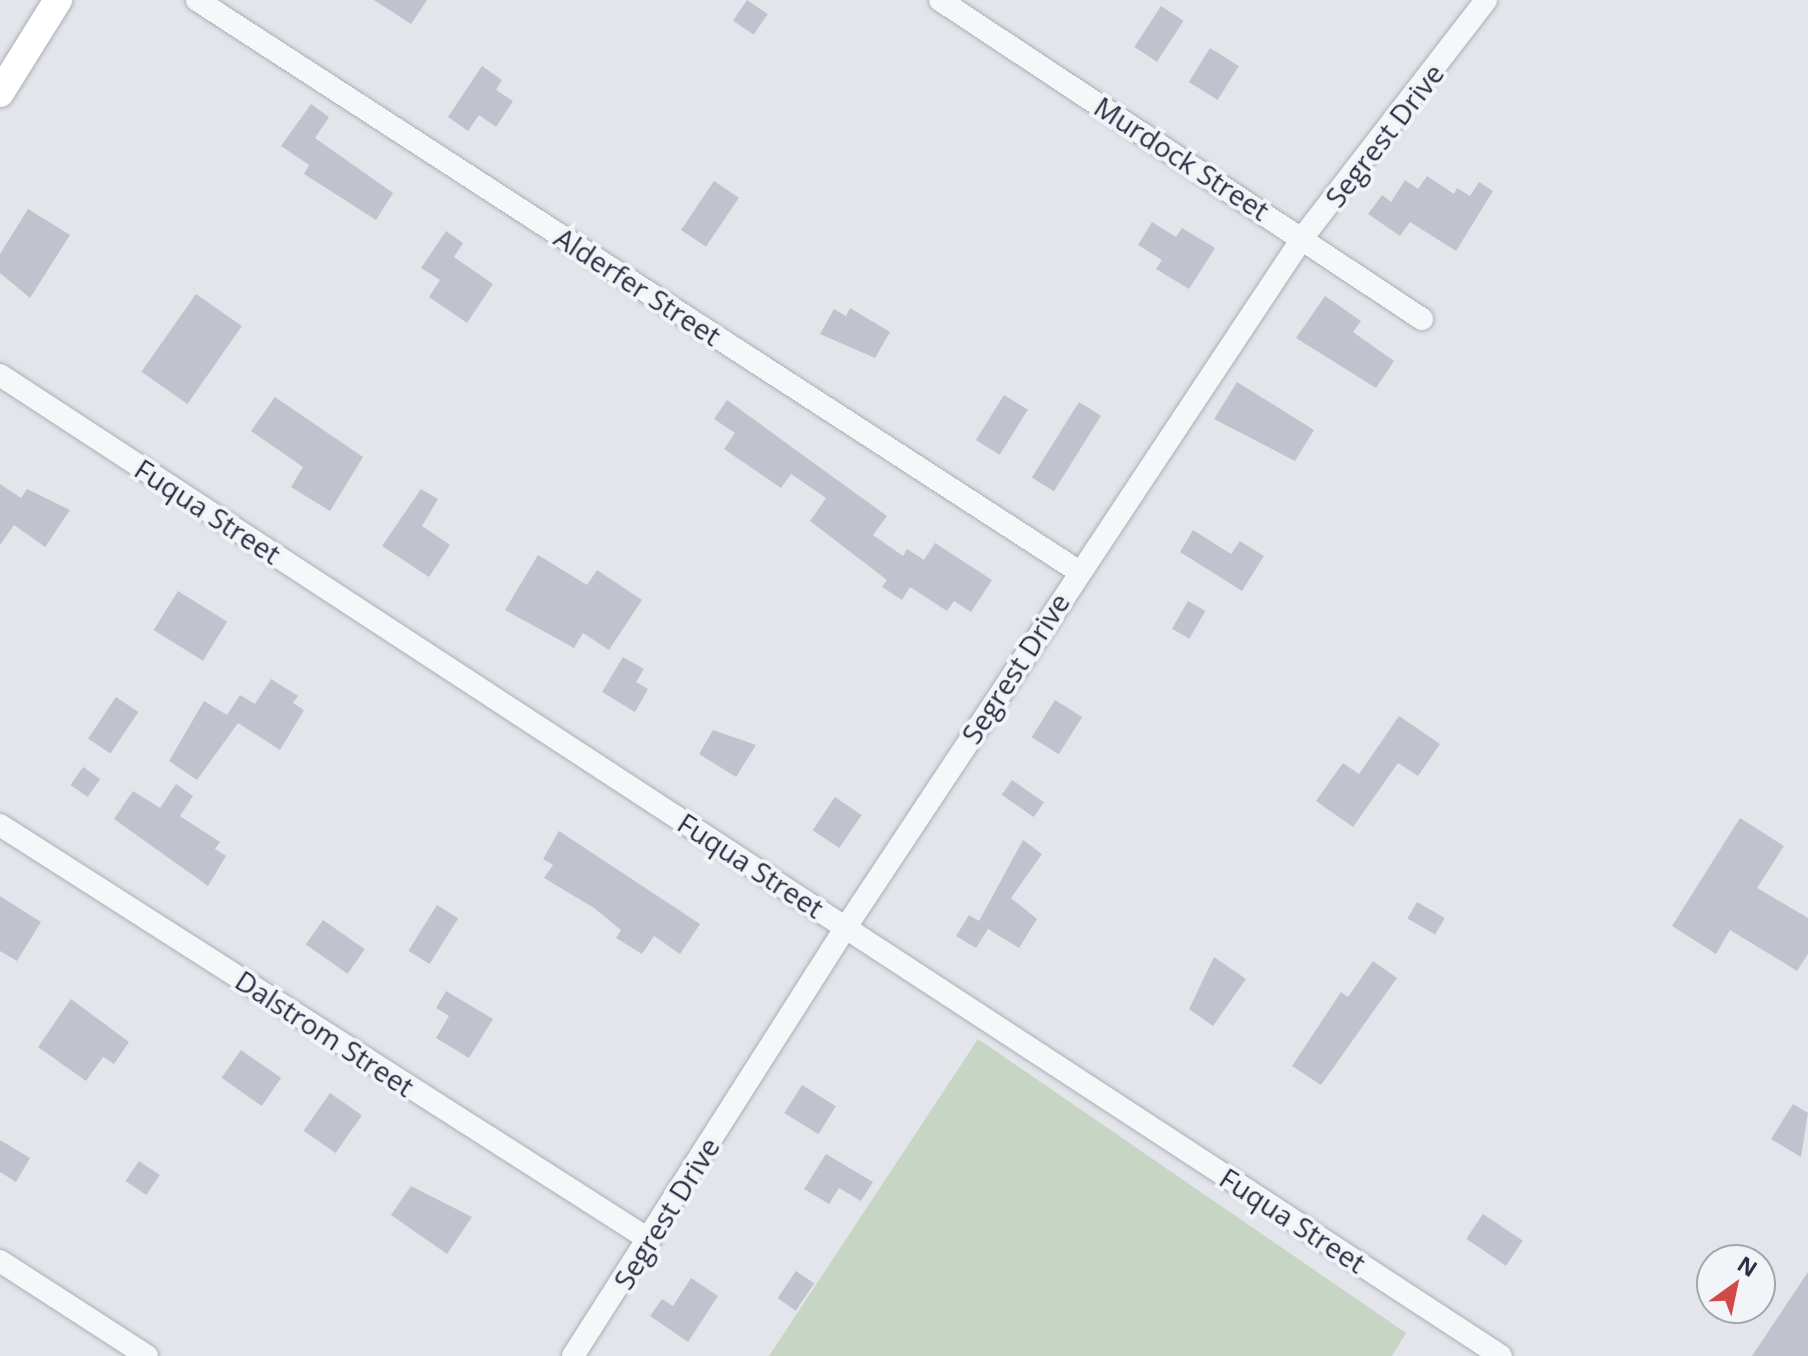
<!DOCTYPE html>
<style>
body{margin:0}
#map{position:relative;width:1808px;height:1356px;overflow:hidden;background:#e3e5eb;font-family:"Open Sans",sans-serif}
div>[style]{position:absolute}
.green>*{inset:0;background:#c6d5c4}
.building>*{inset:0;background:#c0c3ce;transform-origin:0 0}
.roads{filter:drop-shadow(0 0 2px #acafb9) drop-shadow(0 0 2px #acafb9)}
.minor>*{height:22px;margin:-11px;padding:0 11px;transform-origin:11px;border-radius:11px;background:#f6f7f9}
.major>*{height:28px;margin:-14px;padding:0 14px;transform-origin:14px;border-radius:14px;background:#fff}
span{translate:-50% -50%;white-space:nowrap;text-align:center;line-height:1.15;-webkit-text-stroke:8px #f3f4f8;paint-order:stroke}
.street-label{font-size:28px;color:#2a3044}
.north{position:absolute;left:1696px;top:1244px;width:80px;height:80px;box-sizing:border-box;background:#f3f4f8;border:2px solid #a3a6b0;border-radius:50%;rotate:33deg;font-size:22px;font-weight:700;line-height:32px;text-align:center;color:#2a3044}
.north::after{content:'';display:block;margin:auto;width:28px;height:36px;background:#d04948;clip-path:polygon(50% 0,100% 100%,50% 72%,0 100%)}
</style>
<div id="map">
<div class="green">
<div style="clip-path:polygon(978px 1039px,1406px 1333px,1392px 1356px,769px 1356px)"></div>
</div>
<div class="building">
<div style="clip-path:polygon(374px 0,427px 0,411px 24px)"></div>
<div style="left:747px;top:0;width:25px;height:25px;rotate:34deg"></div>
<div style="left:1161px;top:6px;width:27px;height:49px;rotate:33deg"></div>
<div style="left:1210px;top:48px;width:34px;height:40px;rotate:32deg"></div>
<div style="clip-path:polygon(482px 66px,502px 80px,496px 90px,513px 101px,496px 127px,479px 115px,468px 131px,448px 117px)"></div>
<div style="clip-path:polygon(311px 104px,329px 117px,315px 138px,393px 193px,376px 220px,304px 174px,309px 165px,281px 146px)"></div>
<div style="clip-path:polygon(1427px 176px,1454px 194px,1457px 188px,1470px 196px,1479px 182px,1493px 191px,1456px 251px,1410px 222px,1400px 236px,1368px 214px,1382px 195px,1391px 202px,1405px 180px,1418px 189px)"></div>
<div style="left:714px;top:181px;width:30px;height:59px;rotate:34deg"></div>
<div style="clip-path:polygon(28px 209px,70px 235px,30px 298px,0 273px,0 254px)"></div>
<div style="clip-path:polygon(1152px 222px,1176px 237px,1182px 228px,1215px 248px,1189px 289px,1156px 269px,1162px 260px,1138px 245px)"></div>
<div style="clip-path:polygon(446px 231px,463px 243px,454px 257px,493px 284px,467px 323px,429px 297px,440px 280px,421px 268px)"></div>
<div style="left:196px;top:294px;width:56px;height:95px;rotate:35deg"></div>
<div style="clip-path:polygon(1325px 296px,1361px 321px,1353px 332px,1394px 361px,1376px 388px,1296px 338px)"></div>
<div style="clip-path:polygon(850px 308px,890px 332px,875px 358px,820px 334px,834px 309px,846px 316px)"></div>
<div style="clip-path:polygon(1237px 382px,1314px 430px,1295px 461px,1214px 419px)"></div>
<div style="left:1004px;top:395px;width:28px;height:53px;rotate:32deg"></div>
<div style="clip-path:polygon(275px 397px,363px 457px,330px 511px,291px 487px,303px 467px,251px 431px)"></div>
<div style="clip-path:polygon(727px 400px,887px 516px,873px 535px,903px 556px,907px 549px,924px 560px,935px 543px,992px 580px,971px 612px,954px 601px,947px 611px,910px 587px,902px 600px,882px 587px,887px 580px,810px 521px,826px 498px,791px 474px,781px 488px,724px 449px,735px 433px,714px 419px)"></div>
<div style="left:1079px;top:402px;width:26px;height:89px;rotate:32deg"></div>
<div style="clip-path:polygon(0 484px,21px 498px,27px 489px,70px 510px,45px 547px,14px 525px,0 545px)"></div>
<div style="clip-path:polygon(421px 489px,438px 499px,422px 526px,450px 545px,429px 577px,382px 546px)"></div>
<div style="clip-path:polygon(1193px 530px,1231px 554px,1240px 541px,1264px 556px,1242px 591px,1180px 552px)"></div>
<div style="clip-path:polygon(538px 555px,587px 585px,597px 570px,642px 600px,609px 650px,583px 633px,574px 648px,505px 610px)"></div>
<div style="left:178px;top:591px;width:58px;height:46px;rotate:32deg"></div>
<div style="left:1188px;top:601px;width:20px;height:32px;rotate:30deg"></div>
<div style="clip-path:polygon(623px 657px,644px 669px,636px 682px,648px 689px,635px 712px,602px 692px)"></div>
<div style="clip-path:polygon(271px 679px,298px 696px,293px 703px,304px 710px,280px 750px,238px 723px,197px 780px,169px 761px,204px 701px,227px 715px,240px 695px,255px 704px)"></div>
<div style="left:116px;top:697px;width:27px;height:50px;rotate:34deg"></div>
<div style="left:1055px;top:700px;width:32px;height:44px;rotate:32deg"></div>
<div style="clip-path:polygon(1399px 716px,1440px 744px,1418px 776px,1398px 763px,1353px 827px,1316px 801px,1343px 763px,1359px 774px)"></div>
<div style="clip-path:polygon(713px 730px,756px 745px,736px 777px,699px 754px)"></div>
<div style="left:83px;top:767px;width:21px;height:22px;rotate:35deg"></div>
<div style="left:1012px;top:780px;width:39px;height:18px;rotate:35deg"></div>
<div style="clip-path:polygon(176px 784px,193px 796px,180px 816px,220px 842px,215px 849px,226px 856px,208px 886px,114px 819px,133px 791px,160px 808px)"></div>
<div style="left:835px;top:797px;width:32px;height:40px;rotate:34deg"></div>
<div style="clip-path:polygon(1740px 818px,1784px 846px,1757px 888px,1808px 918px,1808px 954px,1797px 971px,1730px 930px,1716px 954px,1672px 926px)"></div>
<div style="clip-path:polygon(559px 831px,700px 924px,680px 954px,654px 936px,642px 954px,616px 938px,621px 930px,594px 908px,544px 878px,553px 865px,543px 859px)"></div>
<div style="clip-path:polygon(1023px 840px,1042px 854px,1011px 898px,1037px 919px,1019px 948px,988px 929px,976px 948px,956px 936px,969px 915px,979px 921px)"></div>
<div style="clip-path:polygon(0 896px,41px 922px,17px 961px,0 951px)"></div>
<div style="left:1417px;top:902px;width:32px;height:19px;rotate:30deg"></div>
<div style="left:437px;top:905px;width:25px;height:54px;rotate:32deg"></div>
<div style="left:323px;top:920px;width:51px;height:30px;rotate:35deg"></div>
<div style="clip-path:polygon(1214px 957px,1246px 979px,1213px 1026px,1189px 1009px)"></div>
<div style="clip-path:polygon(1373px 961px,1397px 978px,1321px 1085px,1292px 1066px,1341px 992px,1348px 997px)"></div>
<div style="clip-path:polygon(446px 991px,493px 1019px,469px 1058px,436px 1038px,449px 1016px,436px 1008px)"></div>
<div style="clip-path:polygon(71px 999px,129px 1042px,114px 1064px,103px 1057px,86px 1081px,38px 1047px)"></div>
<div style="left:241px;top:1050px;width:49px;height:34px;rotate:35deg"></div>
<div style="left:802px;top:1085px;width:40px;height:33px;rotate:32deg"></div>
<div style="left:330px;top:1093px;width:39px;height:46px;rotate:35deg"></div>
<div style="clip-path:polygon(1793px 1104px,1808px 1113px,1801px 1157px,1771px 1139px)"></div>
<div style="clip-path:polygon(0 1140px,30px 1158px,16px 1182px,0 1172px)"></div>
<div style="clip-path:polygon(826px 1154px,873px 1182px,861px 1201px,839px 1188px,829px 1204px,804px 1189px)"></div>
<div style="left:139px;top:1161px;width:25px;height:24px;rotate:34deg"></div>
<div style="clip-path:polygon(411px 1186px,472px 1217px,447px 1254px,391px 1215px)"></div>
<div style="left:1483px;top:1214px;width:48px;height:30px;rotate:34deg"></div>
<div style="left:796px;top:1271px;width:22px;height:33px;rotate:34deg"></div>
<div style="clip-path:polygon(1808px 1272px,1808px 1356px,1752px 1356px)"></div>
<div style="clip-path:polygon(691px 1278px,718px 1296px,688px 1342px,650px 1316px,662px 1299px,673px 1306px)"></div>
</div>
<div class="roads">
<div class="minor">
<div style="left:197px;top:0;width:1050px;rotate:32.95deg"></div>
<div style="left:940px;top:0;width:578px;rotate:33.5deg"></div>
<div style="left:0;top:375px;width:1793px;rotate:33.17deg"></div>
<div style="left:0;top:825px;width:771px;rotate:32.56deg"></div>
<div style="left:0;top:1261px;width:175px;rotate:32.9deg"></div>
<div style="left:573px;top:1356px;width:508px;rotate:-57.53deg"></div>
<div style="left:846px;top:927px;width:828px;rotate:-56.48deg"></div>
<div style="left:1303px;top:237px;width:299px;rotate:-52.3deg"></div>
</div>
<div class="major">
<div style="left:0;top:93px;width:110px;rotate:-58.1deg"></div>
</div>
</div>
<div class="street-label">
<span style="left:1384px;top:135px;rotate:-52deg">Segrest Drive</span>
<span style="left:1182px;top:158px;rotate:33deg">Murdock Street</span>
<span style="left:638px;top:286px;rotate:33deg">Alderfer Street</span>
<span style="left:208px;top:511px;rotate:33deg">Fuqua Street</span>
<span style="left:1015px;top:668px;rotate:-57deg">Segrest Drive</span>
<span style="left:751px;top:865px;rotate:33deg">Fuqua Street</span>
<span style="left:325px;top:1033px;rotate:33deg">Dalstrom Street</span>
<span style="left:666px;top:1213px;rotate:-58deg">Segrest Drive</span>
<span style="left:1293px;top:1220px;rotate:33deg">Fuqua Street</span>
</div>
<div class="north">N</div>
</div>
